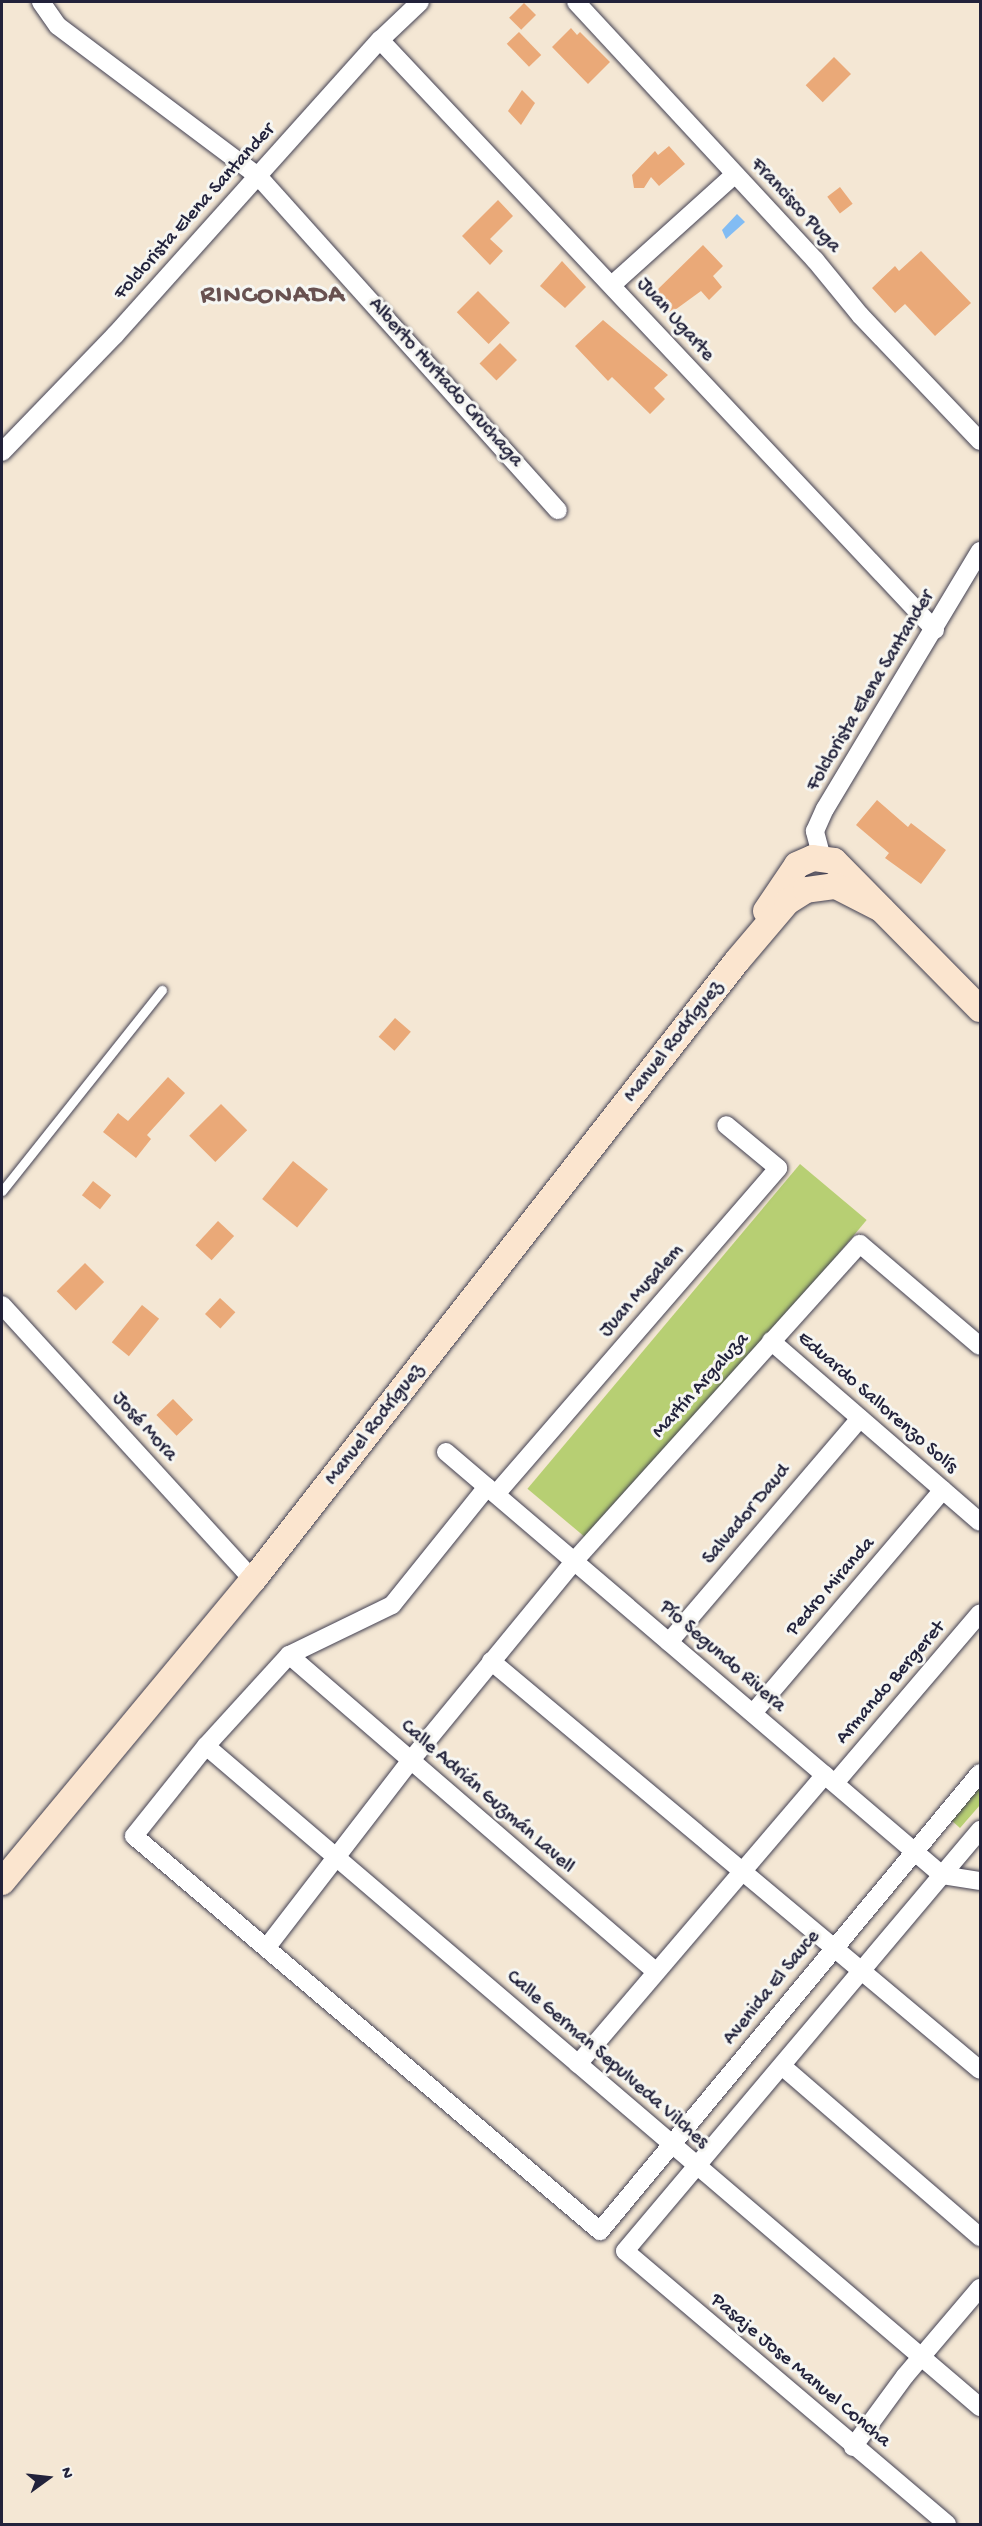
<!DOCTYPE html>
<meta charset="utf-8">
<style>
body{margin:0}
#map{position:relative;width:982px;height:2526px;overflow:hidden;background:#f4e7d4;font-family:"Gochi Hand",sans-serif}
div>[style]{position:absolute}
.green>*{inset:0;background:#b7cf73;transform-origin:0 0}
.water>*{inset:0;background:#82bcf3}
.building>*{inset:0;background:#eaa978;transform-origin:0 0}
.roads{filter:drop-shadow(0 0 2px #424052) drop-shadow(0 0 2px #424052)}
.lane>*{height:9px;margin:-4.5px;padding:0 4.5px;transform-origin:4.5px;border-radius:4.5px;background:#fff}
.street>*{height:18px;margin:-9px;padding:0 9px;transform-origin:9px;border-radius:9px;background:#fff}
.secondary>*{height:26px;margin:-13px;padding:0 13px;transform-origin:13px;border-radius:13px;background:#fbe5cf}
span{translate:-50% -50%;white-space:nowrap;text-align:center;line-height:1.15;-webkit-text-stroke:6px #f6f6f2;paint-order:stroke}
.street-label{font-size:20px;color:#22223b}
.district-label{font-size:26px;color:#685150;font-weight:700;letter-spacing:1.5px}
.frame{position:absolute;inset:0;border:3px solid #22223b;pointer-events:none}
.north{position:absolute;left:18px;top:2448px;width:60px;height:60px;-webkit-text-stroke:4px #f6f6f2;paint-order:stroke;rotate:75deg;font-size:16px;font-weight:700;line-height:24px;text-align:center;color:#22223b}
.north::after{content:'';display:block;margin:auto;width:21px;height:27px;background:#22223b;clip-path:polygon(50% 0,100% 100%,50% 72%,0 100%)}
</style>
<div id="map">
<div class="green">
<div style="left:800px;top:1164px;width:87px;height:424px;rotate:40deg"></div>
<div style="clip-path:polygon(980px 1786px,980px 1805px,960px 1828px,951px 1820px)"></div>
</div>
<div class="water">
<div style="clip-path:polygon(737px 214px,745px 222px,726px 239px,722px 230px)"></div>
</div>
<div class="building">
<div style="left:524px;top:3px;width:17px;height:21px;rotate:45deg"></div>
<div style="clip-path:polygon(571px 28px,577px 35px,580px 32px,610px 62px,588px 84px,552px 47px)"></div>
<div style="left:519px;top:32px;width:32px;height:17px;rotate:46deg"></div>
<div style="left:834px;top:57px;width:24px;height:40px;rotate:45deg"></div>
<div style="clip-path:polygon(522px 90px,535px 103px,521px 125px,508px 111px)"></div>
<div style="clip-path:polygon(669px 146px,685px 164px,659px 186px,651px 177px,644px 188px,634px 188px,632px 175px,655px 151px,658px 155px)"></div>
<div style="left:840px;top:187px;width:21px;height:16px;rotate:53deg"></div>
<div style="clip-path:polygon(498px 200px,513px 216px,490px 239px,503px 251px,490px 265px,462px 236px)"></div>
<div style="clip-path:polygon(703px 245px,723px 266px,713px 276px,722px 287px,709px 300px,701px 291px,668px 315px,653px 294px)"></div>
<div style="clip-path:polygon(921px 251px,971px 303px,935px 336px,905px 304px,895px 313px,872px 288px,895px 266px,899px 271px)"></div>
<div style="clip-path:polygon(562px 261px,586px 287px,565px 308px,540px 286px)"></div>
<div style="left:478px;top:291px;width:45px;height:30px;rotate:45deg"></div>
<div style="clip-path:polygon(603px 320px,668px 375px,654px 388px,665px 399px,650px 414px,612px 377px,608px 381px,575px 346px)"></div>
<div style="left:500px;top:343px;width:24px;height:29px;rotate:45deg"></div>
<div style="clip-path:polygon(877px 800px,908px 827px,911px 823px,946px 850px,921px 884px,885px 858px,889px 853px,856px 825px)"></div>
<div style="left:395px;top:1018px;width:21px;height:25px;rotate:41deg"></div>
<div style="clip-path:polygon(168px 1077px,185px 1093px,147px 1135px,151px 1139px,136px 1158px,103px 1132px,118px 1113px,128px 1121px)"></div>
<div style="left:221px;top:1104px;width:37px;height:45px;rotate:45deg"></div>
<div style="left:293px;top:1161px;width:45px;height:49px;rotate:39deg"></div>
<div style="left:93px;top:1181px;width:23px;height:18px;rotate:38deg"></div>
<div style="left:218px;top:1221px;width:22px;height:33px;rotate:43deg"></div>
<div style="left:85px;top:1263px;width:27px;height:40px;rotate:45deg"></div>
<div style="left:220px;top:1298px;width:21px;height:22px;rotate:43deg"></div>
<div style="left:142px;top:1305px;width:22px;height:48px;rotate:39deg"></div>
<div style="left:173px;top:1399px;width:29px;height:23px;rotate:46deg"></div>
</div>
<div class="roads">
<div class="lane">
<div style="left:2px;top:1191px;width:257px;rotate:-51.5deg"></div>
</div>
<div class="street">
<div style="left:41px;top:2px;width:29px;rotate:55deg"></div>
<div style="left:58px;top:26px;width:250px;rotate:36.9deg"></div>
<div style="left:258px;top:176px;width:449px;rotate:48.1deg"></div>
<div style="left:576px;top:2px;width:352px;rotate:47.2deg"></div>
<div style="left:815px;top:260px;width:71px;rotate:50.7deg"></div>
<div style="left:860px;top:315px;width:174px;rotate:46.4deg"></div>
<div style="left:380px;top:40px;width:810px;rotate:46.75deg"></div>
<div style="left:613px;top:284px;width:164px;rotate:-42deg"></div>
<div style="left:2px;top:452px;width:163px;rotate:-46deg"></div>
<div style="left:115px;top:335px;width:397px;rotate:-48.1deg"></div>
<div style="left:380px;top:40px;width:55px;rotate:-43.5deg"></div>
<div style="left:822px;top:858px;width:28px;rotate:-105deg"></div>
<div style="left:815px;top:831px;width:24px;rotate:-66deg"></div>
<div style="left:825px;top:809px;width:301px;rotate:-59deg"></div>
<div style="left:2px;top:1305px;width:372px;rotate:47.6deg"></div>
<div style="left:771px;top:1341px;width:276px;rotate:40.9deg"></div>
<div style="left:446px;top:1452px;width:652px;rotate:40.46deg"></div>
<div style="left:942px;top:1875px;width:38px;rotate:9deg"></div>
<div style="left:487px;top:1487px;width:151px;rotate:128.8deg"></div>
<div style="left:392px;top:1605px;width:114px;rotate:154.1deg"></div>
<div style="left:289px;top:1655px;width:123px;rotate:132.4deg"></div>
<div style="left:206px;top:1746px;width:115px;rotate:128.7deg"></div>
<div style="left:134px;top:1836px;width:611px;rotate:40.29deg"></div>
<div style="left:600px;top:2231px;width:595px;rotate:-50.32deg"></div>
<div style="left:496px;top:1494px;width:431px;rotate:-49.1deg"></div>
<div style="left:778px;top:1168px;width:67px;rotate:-140.4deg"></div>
<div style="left:669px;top:1642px;width:294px;rotate:-49.5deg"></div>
<div style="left:289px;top:1655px;width:485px;rotate:40.8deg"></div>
<div style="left:491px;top:1661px;width:637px;rotate:39.91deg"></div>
<div style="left:753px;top:1713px;width:293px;rotate:-49.6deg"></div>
<div style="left:206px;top:1746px;width:1018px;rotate:40.5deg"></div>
<div style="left:835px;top:1783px;width:223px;rotate:-49.5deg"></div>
<div style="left:267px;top:1947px;width:236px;rotate:-52.4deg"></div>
<div style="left:411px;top:1760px;width:260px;rotate:-50.6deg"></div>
<div style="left:576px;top:1559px;width:424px;rotate:-48deg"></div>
<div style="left:860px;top:1244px;width:157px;rotate:40.4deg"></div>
<div style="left:578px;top:2064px;width:380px;rotate:-49.5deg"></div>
<div style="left:782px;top:2066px;width:262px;rotate:40.8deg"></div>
<div style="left:853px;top:2447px;width:88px;rotate:-53.8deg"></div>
<div style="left:905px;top:2376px;width:116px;rotate:-49.6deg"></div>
<div style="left:947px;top:2524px;width:422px;rotate:-139.7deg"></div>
<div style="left:625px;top:2251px;width:551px;rotate:-49.86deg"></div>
</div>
<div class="secondary">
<div style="left:766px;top:911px;width:55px;rotate:-56deg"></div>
<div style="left:797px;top:865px;width:17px;rotate:-24deg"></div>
<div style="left:813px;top:858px;width:21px;rotate:8deg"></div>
<div style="left:834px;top:861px;width:208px;rotate:45.4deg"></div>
<div style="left:2px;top:1882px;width:393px;rotate:-50.3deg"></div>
<div style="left:253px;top:1580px;width:786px;rotate:-51.98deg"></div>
<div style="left:737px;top:961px;width:77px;rotate:-49.7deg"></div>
<div style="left:787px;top:902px;width:22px;rotate:-32deg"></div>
<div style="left:806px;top:890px;width:30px;rotate:-8deg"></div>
<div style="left:836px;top:886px;width:51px;rotate:27.1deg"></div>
</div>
</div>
<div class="street-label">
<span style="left:795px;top:206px;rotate:47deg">Francisco Puga</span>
<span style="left:195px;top:212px;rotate:-48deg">Folclorista Elena Santander</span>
<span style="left:675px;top:320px;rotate:48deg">Juan Ugarte</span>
<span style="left:445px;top:383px;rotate:48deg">Alberto Hurtado Cruchaga</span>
<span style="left:871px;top:691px;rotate:-59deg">Folclorista Elena Santander</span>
<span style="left:674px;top:1042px;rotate:-52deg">Manuel Rodríguez</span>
<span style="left:642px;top:1291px;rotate:-49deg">Juan Musalem</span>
<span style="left:701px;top:1386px;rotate:-48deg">Martín Argaluza</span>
<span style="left:877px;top:1403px;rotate:41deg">Eduardo Sallorenzo Solís</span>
<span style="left:375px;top:1425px;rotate:-52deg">Manuel Rodríguez</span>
<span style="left:144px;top:1427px;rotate:48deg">José Mora</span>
<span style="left:747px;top:1515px;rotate:-50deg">Salvador Daud</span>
<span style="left:831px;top:1587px;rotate:-49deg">Pedro Miranda</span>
<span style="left:722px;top:1657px;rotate:41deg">Pío Segundo Rivera</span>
<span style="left:891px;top:1683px;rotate:-49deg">Armando Bergeret</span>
<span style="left:487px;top:1797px;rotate:41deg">Calle Adrián Guzmán Lavell</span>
<span style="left:772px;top:1988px;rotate:-51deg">Avenida El Sauce</span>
<span style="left:607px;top:2060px;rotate:41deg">Calle German Sepulveda Vilches</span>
<span style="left:800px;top:2371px;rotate:40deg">Pasaje Jose Manuel Concha</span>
</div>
<div class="district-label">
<span style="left:273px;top:297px">RINCONADA</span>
</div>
<div class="frame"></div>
<div class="north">N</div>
</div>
